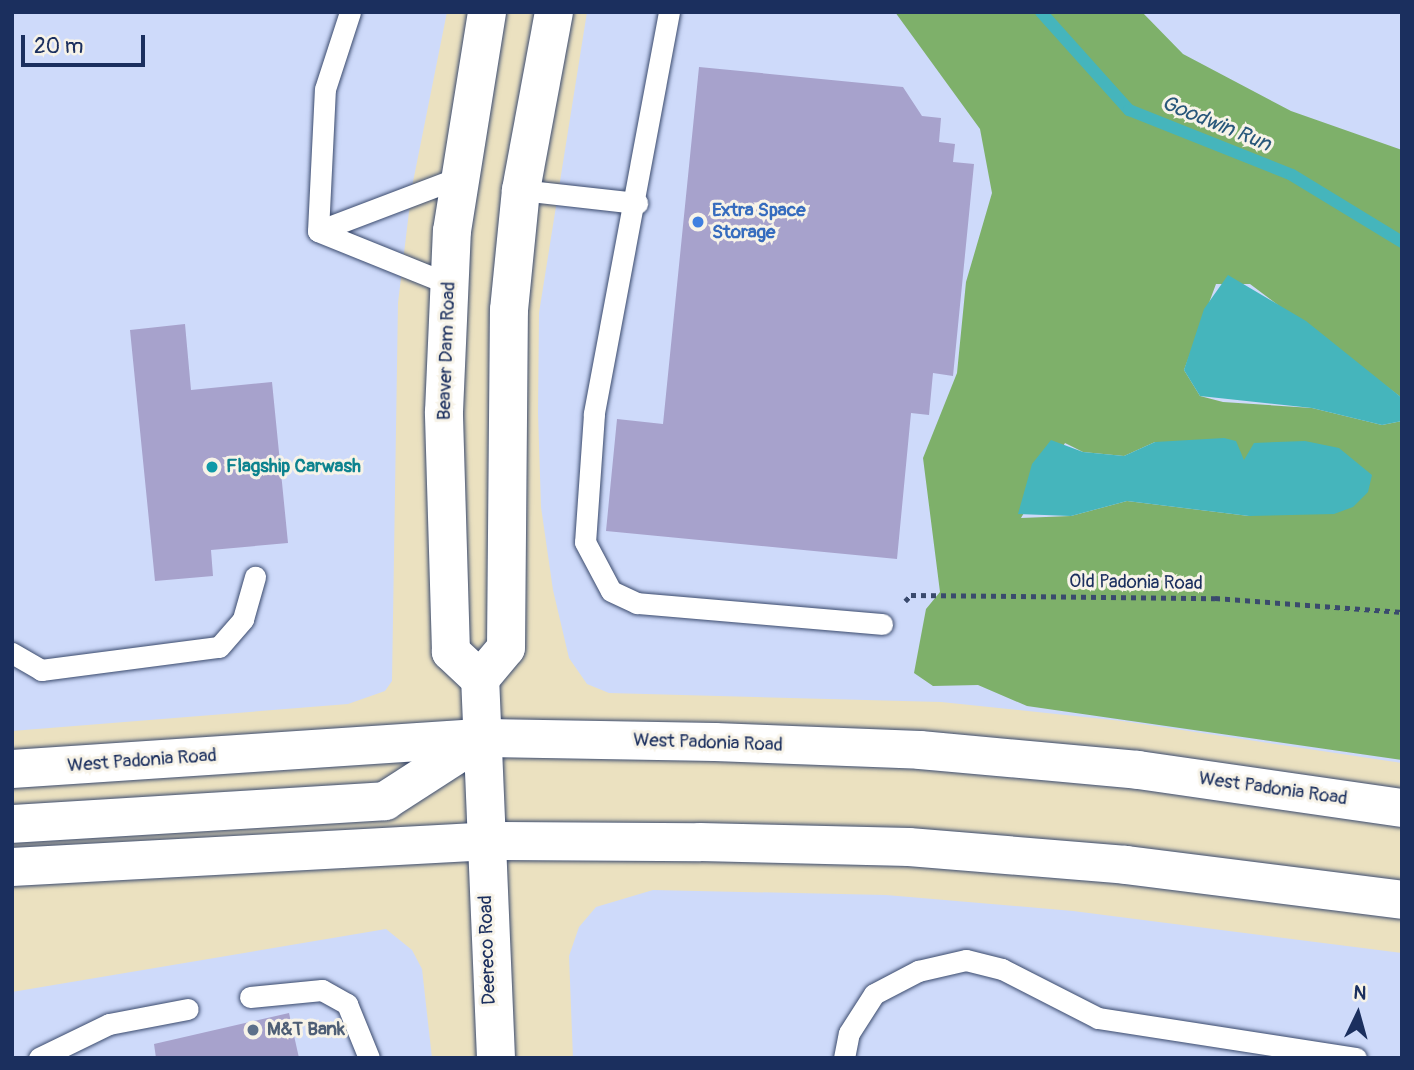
<!DOCTYPE html>
<style>
body{margin:0}
#map{position:relative;width:1414px;height:1070px;overflow:hidden;background:#ebe1c0;font-family:Pangolin,sans-serif}
div>[style]{position:absolute}
.built>*{inset:0;background:#cedafa}
.forest>*{inset:0;background:#7eb06a}
.water>*{inset:0;background:#45b5bc}
.stream>*{height:12px;margin:-6px;padding:0 6px;transform-origin:6px;border-radius:6px;background:#45b5bc}
.building>*{inset:0;background:#a7a2cc}
.path>*{height:4.5px;margin-top:-2.25px;transform-origin:0;background:repeating-linear-gradient(90deg,#3a4a6d 0 5px,transparent 0 10px)}
.roads{filter:drop-shadow(0 0 2px #3a4a6d) drop-shadow(0 0 2px #3a4a6d)}
.service>*{height:21px;margin:-10.5px;padding:0 10.5px;transform-origin:10.5px;border-radius:10.5px;background:#fff}
.secondary>*{height:38px;margin:-19px;padding:0 19px;transform-origin:19px;border-radius:19px;background:#fff}
.primary>*{height:38px;margin:-19px;padding:0 19px;transform-origin:19px;border-radius:19px;background:#fff}
.dots>*{width:19px;height:19px;translate:-50% -50%;box-sizing:border-box;border:4px solid #f7f3e8;border-radius:50%}
span{translate:-50% -50%;white-space:nowrap;text-align:center;line-height:1.15;-webkit-text-stroke:6px #f7f3e8;paint-order:stroke}
.shop-label{font-size:19px;color:#366cbe;font-weight:700}
.left{translate:0 -50%;text-align:left}
.street-label{font-size:19px;color:#1b2f5e}
.culture-label{font-size:19px;color:#0d838f;font-weight:700}
.service-label{font-size:19px;color:#4e5e75;font-weight:700}
.water-label{font-size:21px;color:#28577a;font-style:italic}
.frame{position:absolute;inset:0;border:14px solid #1b2f5e;pointer-events:none}
.north{position:absolute;left:1323px;top:979px;width:70px;height:70px;-webkit-text-stroke:5px #f7f3e8;paint-order:stroke;rotate:5deg;font-size:19px;font-weight:700;line-height:28px;text-align:center;color:#1b2f5e}
.north::after{content:'';display:block;margin:auto;width:24px;height:32px;background:#1b2f5e;clip-path:polygon(50% 0,100% 100%,50% 72%,0 100%)}
.scale{position:absolute;left:21px;top:35px;width:124px;height:32px;box-sizing:border-box;border:4px solid #1b2f5e;border-top:0;padding-left:9px;font-size:21px;line-height:24px;white-space:nowrap;color:#1b2f5e;-webkit-text-stroke:5px #f7f3e8;paint-order:stroke}
</style>
<div id="map">
<div class="built">
<div style="clip-path:polygon(12px 12px,447px 12px,412px 187px,398px 303px,392px 681px,385px 691px,348px 704px,12px 731px)"></div>
<div style="clip-path:polygon(587px 12px,1402px 12px,1402px 763px,1122px 721px,941px 702px,609px 693px,587px 684px,569px 658px,553px 590px,541px 507px,538px 413px,539px 313px)"></div>
<div style="clip-path:polygon(653px 890px,886px 895px,1073px 911px,1402px 953px,1402px 1058px,573px 1058px,569px 956px,579px 927px,596px 907px)"></div>
<div style="clip-path:polygon(386px 929px,412px 950px,422px 969px,432px 1058px,12px 1058px,12px 992px)"></div>
</div>
<div class="forest">
<div style="clip-path:polygon(evenodd,895px 12px,1142px 12px,1183px 54px,1291px 111px,1402px 150px,1402px 398px,1250px 284px,1216px 284px,1184px 370px,1200px 396px,1223px 402px,1312px 408px,1382px 425px,1402px 421px,1402px 760px,1027px 706px,978px 685px,933px 686px,914px 673px,926px 609px,940px 592px,923px 458px,957px 373px,966px 282px,992px 193px,980px 129px,895px 12px,1155px 442px,1244px 460px,1249px 516px,1127px 501px,1071px 516px,1021px 518px,1065px 443px,1083px 452px,1124px 456px,1155px 442px)"></div>
</div>
<div class="water">
<div style="clip-path:polygon(1228px 275px,1306px 321px,1402px 398px,1402px 421px,1382px 425px,1312px 408px,1200px 396px,1184px 370px,1204px 309px)"></div>
<div style="clip-path:polygon(1224px 438px,1236px 441px,1244px 460px,1254px 443px,1305px 441px,1339px 448px,1372px 475px,1368px 492px,1353px 507px,1334px 514px,1249px 516px,1127px 501px,1071px 516px,1018px 514px,1032px 464px,1051px 440px,1083px 452px,1124px 456px,1155px 442px)"></div>
</div>
<div class="stream">
<div style="left:1041px;top:12px;width:132px;rotate:48.1deg"></div>
<div style="left:1129px;top:110px;width:175px;rotate:21.7deg"></div>
<div style="left:1292px;top:175px;width:129px;rotate:31.3deg"></div>
</div>
<div class="building">
<div style="clip-path:polygon(699px 67px,903px 87px,922px 116px,941px 118px,939px 142px,955px 144px,953px 162px,974px 164px,953px 376px,933px 373px,929px 415px,911px 413px,897px 559px,606px 531px,617px 419px,663px 424px)"></div>
<div style="clip-path:polygon(185px 324px,191px 390px,272px 382px,288px 543px,211px 550px,213px 576px,155px 581px,130px 330px)"></div>
<div style="clip-path:polygon(289px 1013px,299px 1058px,156px 1058px,154px 1044px)"></div>
</div>
<div class="path">
<div style="left:905px;top:601px;width:8px;rotate:-45deg"></div>
<div style="left:911px;top:595px;width:304px;rotate:0.6deg"></div>
<div style="left:1215px;top:598px;width:188px;rotate:4.3deg"></div>
</div>
<div class="roads">
<div class="service">
<div style="left:669px;top:12px;width:409px;rotate:100.6deg"></div>
<div style="left:594px;top:414px;width:128px;rotate:94deg"></div>
<div style="left:585px;top:542px;width:55px;rotate:62deg"></div>
<div style="left:611px;top:591px;width:29px;rotate:25deg"></div>
<div style="left:637px;top:603px;width:246px;rotate:4.9deg"></div>
<div style="left:521px;top:190px;width:117px;rotate:6.4deg"></div>
<div style="left:318px;top:231px;width:142px;rotate:-87.2deg"></div>
<div style="left:325px;top:89px;width:81px;rotate:-72deg"></div>
<div style="left:449px;top:284px;width:141px;rotate:-158deg"></div>
<div style="left:318px;top:231px;width:152px;rotate:-20.8deg"></div>
<div style="left:12px;top:653px;width:34px;rotate:30deg"></div>
<div style="left:41px;top:670px;width:179px;rotate:-7.4deg"></div>
<div style="left:219px;top:647px;width:37px;rotate:-49deg"></div>
<div style="left:243px;top:619px;width:44px;rotate:-74.1deg"></div>
<div style="left:250px;top:997px;width:72px;rotate:-5.6deg"></div>
<div style="left:322px;top:990px;width:29px;rotate:29deg"></div>
<div style="left:347px;top:1004px;width:58px;rotate:67.8deg"></div>
<div style="left:39px;top:1058px;width:78px;rotate:-25.9deg"></div>
<div style="left:109px;top:1024px;width:80px;rotate:-10.8deg"></div>
<div style="left:844px;top:1058px;width:25px;rotate:-79deg"></div>
<div style="left:849px;top:1033px;width:46px;rotate:-57.3deg"></div>
<div style="left:874px;top:994px;width:50px;rotate:-27.6deg"></div>
<div style="left:918px;top:971px;width:49px;rotate:-12.9deg"></div>
<div style="left:966px;top:960px;width:37px;rotate:14deg"></div>
<div style="left:1002px;top:969px;width:108px;rotate:27deg"></div>
<div style="left:1098px;top:1018px;width:261px;rotate:8.8deg"></div>
</div>
<div class="secondary">
<div style="left:480px;top:679px;width:40px;rotate:-137deg"></div>
<div style="left:451px;top:652px;width:240px;rotate:-91.7deg"></div>
<div style="left:444px;top:412px;width:181px;rotate:-87.5deg"></div>
<div style="left:452px;top:231px;width:222px;rotate:-80.9deg"></div>
<div style="left:496px;top:1058px;width:379px;rotate:-92.4deg"></div>
<div style="left:480px;top:679px;width:40px;rotate:-50deg"></div>
<div style="left:506px;top:648px;width:338px;rotate:-89.5deg"></div>
<div style="left:509px;top:310px;width:121px;rotate:-84.3deg"></div>
<div style="left:521px;top:190px;width:181px;rotate:-79.5deg"></div>
</div>
<div class="primary">
<div style="left:12px;top:769px;width:471px;rotate:-3.8deg"></div>
<div style="left:482px;top:738px;width:233px;rotate:1deg"></div>
<div style="left:715px;top:742px;width:205px;rotate:2.2deg"></div>
<div style="left:920px;top:750px;width:219px;rotate:5.2deg"></div>
<div style="left:1138px;top:770px;width:267px;rotate:8.2deg"></div>
<div style="left:12px;top:824px;width:374px;rotate:-3.5deg"></div>
<div style="left:385px;top:801px;width:111px;rotate:-32.8deg"></div>
<div style="left:12px;top:867px;width:474px;rotate:-3.1deg"></div>
<div style="left:485px;top:841px;width:215px;rotate:0.3deg"></div>
<div style="left:700px;top:842px;width:209px;rotate:1.4deg"></div>
<div style="left:909px;top:847px;width:218px;rotate:4.7deg"></div>
<div style="left:1126px;top:865px;width:278px;rotate:7.2deg"></div>
</div>
</div>
<div class="dots">
<div style="left:698px;top:222px;background:#3f7fe0"></div>
<div style="left:212px;top:467px;background:#0f9aa8"></div>
<div style="left:253px;top:1030px;background:#5c6f8a"></div>
</div>
<div class="shop-label">
<span class="left" style="left:712px;top:222px">Extra Space<br>Storage</span>
</div>
<div class="street-label">
<span style="left:447px;top:351px;rotate:-88deg">Beaver Dam Road</span>
<span style="left:1136px;top:583px;rotate:1deg">Old Padonia Road</span>
<span style="left:708px;top:743px;rotate:2deg">West Padonia Road</span>
<span style="left:142px;top:761px;rotate:-4deg">West Padonia Road</span>
<span style="left:1273px;top:789px;rotate:8deg">West Padonia Road</span>
<span style="left:488px;top:950px;rotate:-92deg">Deereco Road</span>
</div>
<div class="culture-label">
<span class="left" style="left:226px;top:467px">Flagship Carwash</span>
</div>
<div class="service-label">
<span class="left" style="left:267px;top:1030px">M&amp;T Bank</span>
</div>
<div class="water-label">
<span style="left:1216px;top:124px;rotate:22deg">Goodwin Run</span>
</div>
<div class="frame"></div>
<div class="north">N</div>
<div class="scale">20 m</div>
</div>
